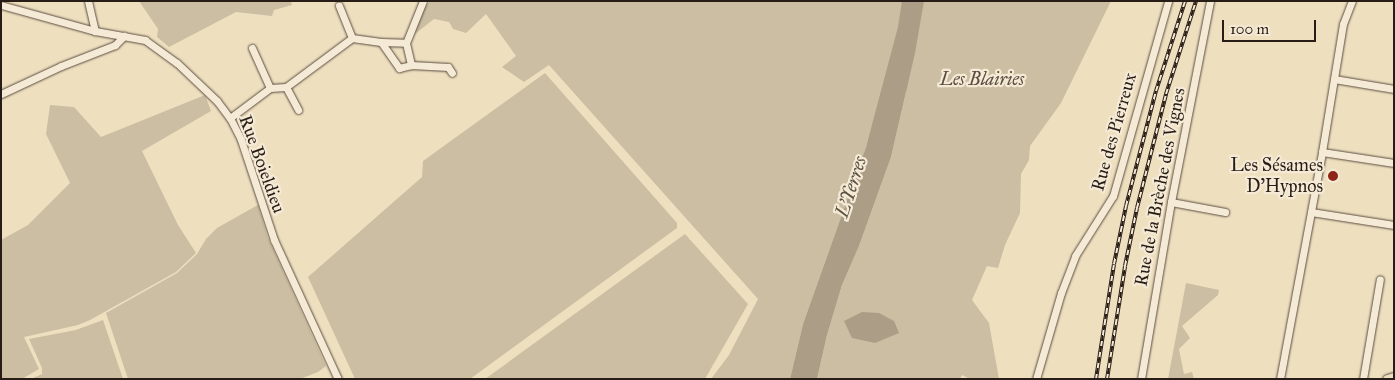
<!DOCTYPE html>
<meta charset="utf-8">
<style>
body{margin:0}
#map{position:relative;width:1395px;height:380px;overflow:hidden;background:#eedfbf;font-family:"IM FELL Great Primer",serif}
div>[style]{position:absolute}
.green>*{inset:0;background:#ccbea2}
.water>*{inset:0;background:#ab9d86}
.roads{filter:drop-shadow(0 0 1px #5a4d40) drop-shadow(0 0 1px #5a4d40)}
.minor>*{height:7px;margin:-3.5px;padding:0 3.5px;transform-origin:3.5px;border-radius:3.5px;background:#f4ead5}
.major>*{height:9px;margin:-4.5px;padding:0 4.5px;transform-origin:4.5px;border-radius:4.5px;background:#eedfbf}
.rail>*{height:4px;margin-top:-2px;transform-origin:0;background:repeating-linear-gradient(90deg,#f4ead5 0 5.5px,#281c16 0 11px);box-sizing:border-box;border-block:1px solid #281c16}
.dots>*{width:14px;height:14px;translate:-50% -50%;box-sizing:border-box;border:2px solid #f4ead5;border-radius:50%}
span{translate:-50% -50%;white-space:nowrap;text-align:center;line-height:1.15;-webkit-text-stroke:4.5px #f4ead5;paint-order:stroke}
.park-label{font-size:18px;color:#594d40;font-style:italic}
.street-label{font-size:18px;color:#281c16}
.poi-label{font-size:18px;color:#281c16}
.right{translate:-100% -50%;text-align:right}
.water-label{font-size:19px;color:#5c5043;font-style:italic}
.frame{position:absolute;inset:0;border:2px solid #281c16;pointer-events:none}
.scale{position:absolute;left:1222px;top:20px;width:94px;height:22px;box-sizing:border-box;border:2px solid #281c16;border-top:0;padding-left:6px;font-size:15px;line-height:18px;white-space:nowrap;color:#281c16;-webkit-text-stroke:4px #f4ead5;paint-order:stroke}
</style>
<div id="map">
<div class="green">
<div style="clip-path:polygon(139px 1px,291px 1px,292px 5px,274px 10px,272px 16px,236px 12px,169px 47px,157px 37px,158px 29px)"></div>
<div style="clip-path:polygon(430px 1px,1111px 1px,1061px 103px,1030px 146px,1029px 160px,1021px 174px,1020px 213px,1005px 245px,998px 268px,987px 266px,972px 300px,989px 323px,999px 379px,970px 379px,962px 375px,960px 379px,817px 379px,827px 335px,842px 285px,859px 246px,891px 157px,906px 92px,882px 91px,866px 147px,803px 324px,790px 379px,711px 379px,729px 355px,758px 299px,549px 65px,524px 82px,502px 67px,516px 56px,486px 14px,466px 33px,453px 29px,449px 22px,434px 19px,415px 34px,422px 12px)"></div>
<div style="clip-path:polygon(545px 73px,677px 223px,677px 228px,470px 379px,355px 379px,308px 277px,422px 177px,423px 161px)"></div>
<div style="clip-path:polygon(205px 95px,211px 111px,142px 151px,178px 225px,196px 253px,176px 272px,90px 320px,78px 325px,24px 337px,39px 369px,22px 379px,1px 379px,1px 240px,28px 225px,70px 183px,46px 134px,50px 105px,74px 107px,101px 137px)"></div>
<div style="clip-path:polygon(258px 205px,268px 238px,326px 366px,318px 372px,300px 379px,128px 379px,106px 313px,177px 273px,197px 254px,206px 239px,217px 228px)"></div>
<div style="clip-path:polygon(685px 234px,748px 304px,705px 379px,485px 379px)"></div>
<div style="clip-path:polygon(1186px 283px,1219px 290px,1218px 295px,1182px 326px,1190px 338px,1179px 349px,1184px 374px,1192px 372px,1194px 379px,1168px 379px)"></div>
<div style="clip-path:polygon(103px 320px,123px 379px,31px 379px,42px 374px,42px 368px,29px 339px,76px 330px)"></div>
</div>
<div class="water">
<div style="clip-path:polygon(902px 1px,924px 1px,915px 53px,891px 157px,859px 246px,842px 285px,827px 335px,817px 379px,790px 379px,803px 324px,866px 147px,898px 27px)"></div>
<div style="clip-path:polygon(862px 312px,879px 313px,894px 321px,899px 333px,875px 343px,852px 338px,844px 321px)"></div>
</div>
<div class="roads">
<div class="minor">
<div style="left:88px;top:1px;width:31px;rotate:77deg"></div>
<div style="left:1px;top:5px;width:98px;rotate:15.5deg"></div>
<div style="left:95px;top:31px;width:51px;rotate:10.2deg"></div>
<div style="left:145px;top:40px;width:39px;rotate:36deg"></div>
<div style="left:177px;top:63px;width:55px;rotate:43.5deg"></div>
<div style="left:217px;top:101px;width:21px;rotate:53deg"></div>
<div style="left:230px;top:118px;width:25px;rotate:63deg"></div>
<div style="left:241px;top:140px;width:105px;rotate:71.7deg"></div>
<div style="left:274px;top:240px;width:153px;rotate:65.3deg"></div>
<div style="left:352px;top:38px;width:29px;rotate:8deg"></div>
<div style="left:381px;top:42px;width:32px;rotate:55deg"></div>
<div style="left:399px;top:68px;width:12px;rotate:-14deg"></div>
<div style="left:411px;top:65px;width:37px;rotate:3deg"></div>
<div style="left:448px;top:67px;width:7px;rotate:56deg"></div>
<div style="left:381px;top:42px;width:25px;rotate:2deg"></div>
<div style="left:406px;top:43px;width:45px;rotate:-68deg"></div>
<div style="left:406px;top:43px;width:23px;rotate:77deg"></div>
<div style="left:252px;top:48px;width:44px;rotate:65.8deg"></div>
<div style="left:1334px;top:79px;width:61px;rotate:9.5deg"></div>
<div style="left:286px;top:87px;width:26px;rotate:62deg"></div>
<div style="left:1px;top:94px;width:66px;rotate:-25deg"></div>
<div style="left:61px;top:66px;width:58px;rotate:-21.3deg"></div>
<div style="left:115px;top:45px;width:13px;rotate:-45deg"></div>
<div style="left:230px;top:118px;width:50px;rotate:-36.9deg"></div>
<div style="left:270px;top:88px;width:16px;rotate:-4deg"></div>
<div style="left:286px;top:87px;width:82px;rotate:-36.6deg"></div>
<div style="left:352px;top:38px;width:35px;rotate:-112deg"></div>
<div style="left:1322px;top:152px;width:73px;rotate:8.7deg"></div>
<div style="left:1171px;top:202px;width:55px;rotate:10.5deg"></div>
<div style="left:1311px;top:212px;width:84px;rotate:8.9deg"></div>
<div style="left:1036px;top:379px;width:90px;rotate:-73.8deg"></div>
<div style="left:1061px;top:293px;width:40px;rotate:-69deg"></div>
<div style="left:1075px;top:256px;width:71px;rotate:-57.7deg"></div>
<div style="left:1113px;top:196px;width:203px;rotate:-74.2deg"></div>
<div style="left:1141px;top:379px;width:180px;rotate:-80.4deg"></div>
<div style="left:1171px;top:202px;width:205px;rotate:-79deg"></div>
<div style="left:1280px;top:379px;width:231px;rotate:-79.5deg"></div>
<div style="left:1322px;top:152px;width:130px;rotate:-80.7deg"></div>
<div style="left:1343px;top:24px;width:25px;rotate:-69deg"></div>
<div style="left:1363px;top:379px;width:101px;rotate:-80.4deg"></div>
</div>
<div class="major">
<div style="left:1387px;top:379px;width:7px;rotate:-16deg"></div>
</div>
</div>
<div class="rail">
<div style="left:1096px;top:379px;width:116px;rotate:-81.1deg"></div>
<div style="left:1114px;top:264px;width:59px;rotate:-78.3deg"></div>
<div style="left:1126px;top:206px;width:119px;rotate:-75.4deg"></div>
<div style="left:1156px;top:91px;width:95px;rotate:-72.1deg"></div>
<div style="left:1107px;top:379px;width:114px;rotate:-80.9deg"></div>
<div style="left:1125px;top:266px;width:59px;rotate:-78.3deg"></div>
<div style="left:1137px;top:208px;width:118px;rotate:-75.7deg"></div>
<div style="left:1166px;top:94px;width:98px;rotate:-72.1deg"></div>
</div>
<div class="dots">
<div style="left:1333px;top:176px;background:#8f2418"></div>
</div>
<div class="park-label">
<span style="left:982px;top:79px">Les Blairies</span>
</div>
<div class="street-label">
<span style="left:1114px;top:132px;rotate:-74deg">Rue des Pierreux</span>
<span style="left:262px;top:164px;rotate:70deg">Rue Boieldieu</span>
<span style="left:1160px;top:187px;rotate:-79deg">Rue de la Brèche des Vignes</span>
</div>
<div class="poi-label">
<span class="right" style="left:1323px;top:176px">Les Sésames<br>D'Hypnos</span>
</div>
<div class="water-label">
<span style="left:851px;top:187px;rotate:-72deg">L'Yerres</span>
</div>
<div class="frame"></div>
<div class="scale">100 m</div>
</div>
